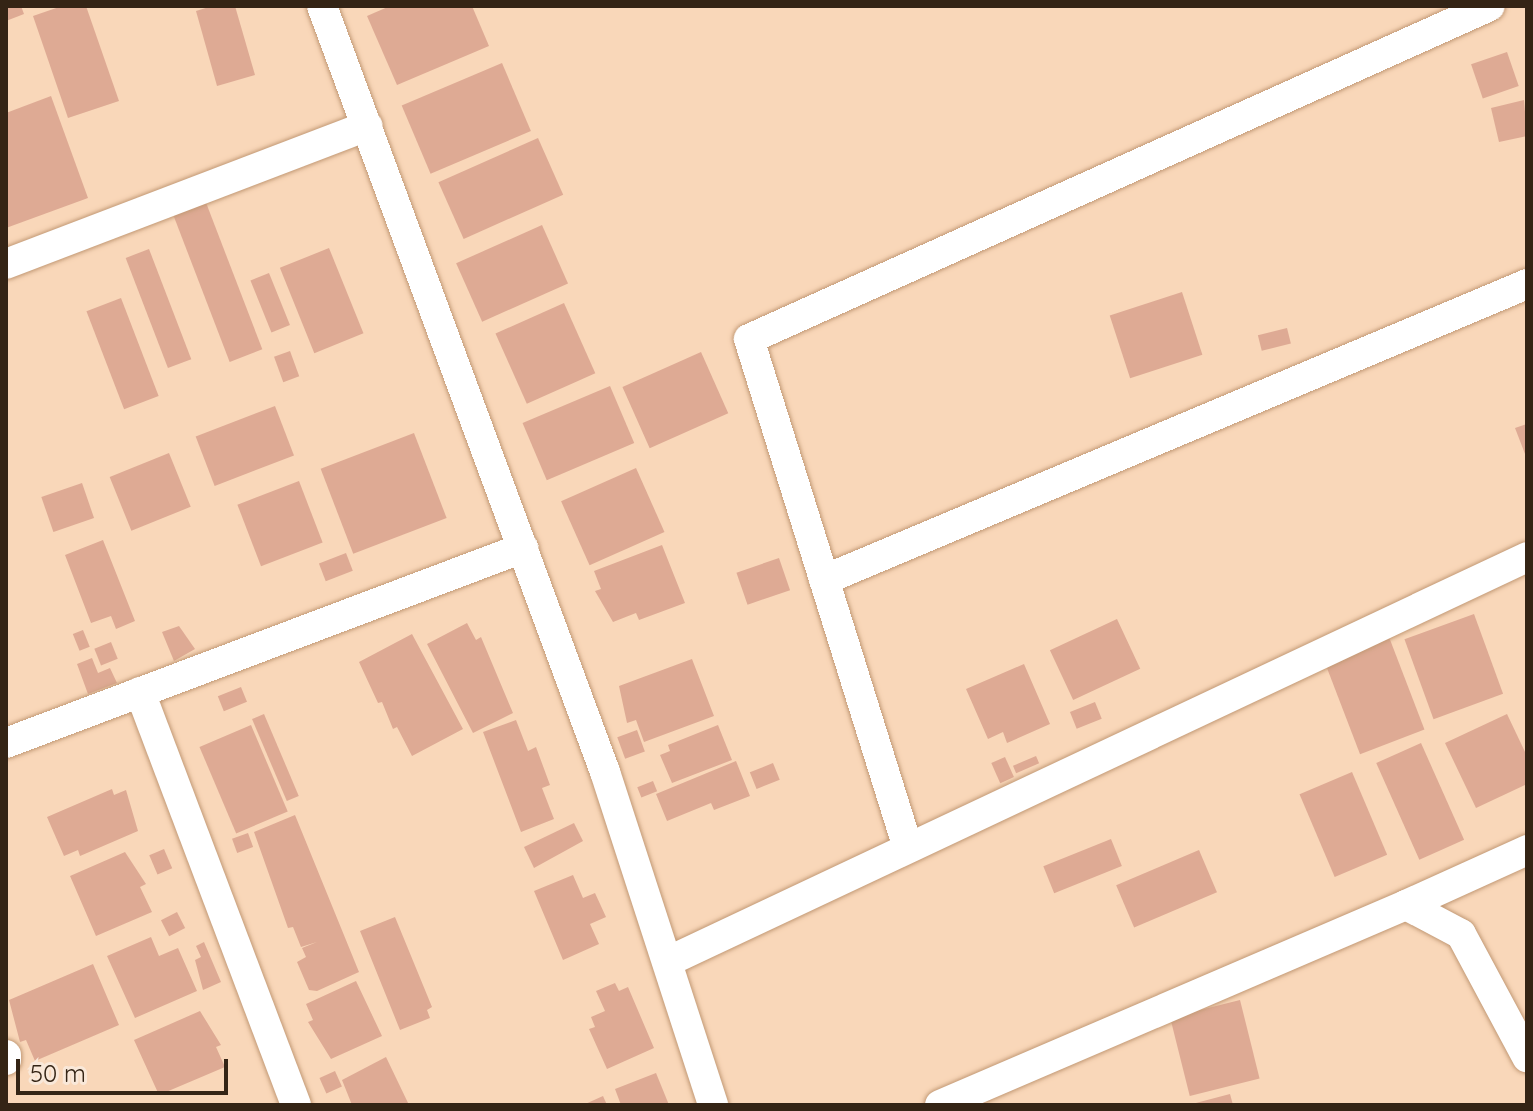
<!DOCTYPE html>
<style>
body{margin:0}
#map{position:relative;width:1533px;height:1111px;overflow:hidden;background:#f9d7b9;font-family:Quicksand,sans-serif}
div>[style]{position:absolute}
.building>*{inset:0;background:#deaa94;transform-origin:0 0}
.roads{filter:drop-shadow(0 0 2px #c29975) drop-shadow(0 0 2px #c29975)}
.street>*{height:30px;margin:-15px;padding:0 15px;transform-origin:15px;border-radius:15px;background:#fff}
span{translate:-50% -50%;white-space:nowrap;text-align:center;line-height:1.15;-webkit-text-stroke:8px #f9e8d9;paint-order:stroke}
.frame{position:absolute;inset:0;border:8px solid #342415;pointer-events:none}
.scale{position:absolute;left:16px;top:1059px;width:212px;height:36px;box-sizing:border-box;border:4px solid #342415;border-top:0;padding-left:10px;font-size:24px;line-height:28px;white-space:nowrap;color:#342415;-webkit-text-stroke:6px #f9e8d9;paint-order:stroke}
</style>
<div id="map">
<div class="building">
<div style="clip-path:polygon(6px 6px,21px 6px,24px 14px,6px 21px)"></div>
<div style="clip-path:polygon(62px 6px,86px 6px,119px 101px,68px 118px,33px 16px)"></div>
<div style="clip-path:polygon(212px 6px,235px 6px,255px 75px,217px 86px,196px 11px)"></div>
<div style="clip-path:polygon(390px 6px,472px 6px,489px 46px,397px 85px,367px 16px)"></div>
<div style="left:1507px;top:52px;width:36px;height:38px;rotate:71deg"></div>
<div style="left:502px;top:63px;width:74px;height:109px;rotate:67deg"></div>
<div style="clip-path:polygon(51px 96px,88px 198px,6px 228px,6px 113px)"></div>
<div style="clip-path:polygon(1524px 100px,1527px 136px,1499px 142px,1491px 108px)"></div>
<div style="left:538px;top:138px;width:62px;height:109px;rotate:66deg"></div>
<div style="left:205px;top:200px;width:160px;height:35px;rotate:69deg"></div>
<div style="left:542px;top:225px;width:64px;height:94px;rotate:66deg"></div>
<div style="left:329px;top:248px;width:92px;height:53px;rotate:68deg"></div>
<div style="left:149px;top:249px;width:118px;height:25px;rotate:69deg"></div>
<div style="left:269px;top:273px;width:56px;height:20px;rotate:68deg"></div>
<div style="left:1182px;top:292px;width:66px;height:76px;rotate:72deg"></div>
<div style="left:121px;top:298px;width:105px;height:37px;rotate:69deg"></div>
<div style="left:564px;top:303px;width:77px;height:75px;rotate:66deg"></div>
<div style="left:1287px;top:328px;width:16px;height:30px;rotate:76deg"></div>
<div style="left:290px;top:351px;width:27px;height:17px;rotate:70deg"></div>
<div style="left:701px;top:352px;width:67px;height:86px;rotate:66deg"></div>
<div style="left:610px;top:386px;width:62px;height:95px;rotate:67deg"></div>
<div style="left:275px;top:406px;width:53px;height:85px;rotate:69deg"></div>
<div style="clip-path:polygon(1527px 424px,1527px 459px,1515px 428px)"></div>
<div style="left:414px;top:433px;width:91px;height:100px;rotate:69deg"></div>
<div style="left:169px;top:453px;width:58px;height:64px;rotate:68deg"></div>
<div style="left:636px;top:468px;width:70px;height:82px;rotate:66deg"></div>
<div style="left:299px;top:481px;width:66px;height:66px;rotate:69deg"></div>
<div style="left:82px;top:483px;width:37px;height:43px;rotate:71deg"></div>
<div style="clip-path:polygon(103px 540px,135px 621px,116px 629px,111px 616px,91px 623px,65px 555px)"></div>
<div style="clip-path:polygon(662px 545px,685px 603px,639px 620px,636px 613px,613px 622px,595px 591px,601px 589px,594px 571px)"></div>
<div style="left:346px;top:553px;width:19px;height:29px;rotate:69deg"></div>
<div style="left:779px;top:558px;width:34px;height:45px;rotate:71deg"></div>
<div style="left:1474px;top:614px;width:85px;height:74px;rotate:70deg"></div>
<div style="left:1117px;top:619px;width:55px;height:74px;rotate:65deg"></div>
<div style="clip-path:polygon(467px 623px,476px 640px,481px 637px,513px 713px,473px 733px,427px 644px)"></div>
<div style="clip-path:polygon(179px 626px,195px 649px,174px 661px,162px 632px)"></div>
<div style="left:83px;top:630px;width:18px;height:11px;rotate:68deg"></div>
<div style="clip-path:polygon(412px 634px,463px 729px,412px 756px,397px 727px,393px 729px,382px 702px,378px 703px,359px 662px)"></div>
<div style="left:1389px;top:637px;width:99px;height:69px;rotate:69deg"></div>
<div style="left:111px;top:642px;width:18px;height:18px;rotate:68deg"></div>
<div style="clip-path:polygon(92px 658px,98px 673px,110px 668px,117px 683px,88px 694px,77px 664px)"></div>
<div style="clip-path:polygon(692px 659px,714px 716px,644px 742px,636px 720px,627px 723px,619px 686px)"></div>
<div style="clip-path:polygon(1024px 664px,1050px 724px,1007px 743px,1003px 732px,988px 739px,966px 689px)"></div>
<div style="left:241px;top:687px;width:16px;height:25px;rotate:68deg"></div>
<div style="left:1095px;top:702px;width:18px;height:27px;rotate:68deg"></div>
<div style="left:264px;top:714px;width:89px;height:13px;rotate:67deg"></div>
<div style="clip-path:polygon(1507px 714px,1527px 756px,1527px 784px,1476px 808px,1445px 743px)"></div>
<div style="clip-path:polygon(516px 720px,528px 751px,536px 747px,550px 785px,542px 788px,554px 819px,521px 832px,483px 732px)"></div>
<div style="left:251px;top:725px;width:94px;height:56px;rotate:67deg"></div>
<div style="clip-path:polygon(718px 725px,732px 760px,672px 783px,660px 755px,670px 751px,668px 745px)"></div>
<div style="left:637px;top:730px;width:23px;height:21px;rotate:70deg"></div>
<div style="left:1421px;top:743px;width:106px;height:49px;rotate:66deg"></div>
<div style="left:1036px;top:756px;width:8px;height:25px;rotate:67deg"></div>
<div style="left:1005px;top:757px;width:22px;height:15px;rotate:66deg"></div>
<div style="clip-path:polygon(736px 761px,750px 796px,714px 810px,711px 803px,667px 821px,656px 794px)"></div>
<div style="left:773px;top:763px;width:18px;height:25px;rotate:68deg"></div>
<div style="left:1352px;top:772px;width:90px;height:57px;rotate:67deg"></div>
<div style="left:653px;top:781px;width:11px;height:17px;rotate:68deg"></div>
<div style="clip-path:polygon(112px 789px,114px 795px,126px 790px,138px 831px,80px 856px,78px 850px,64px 856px,47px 817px)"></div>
<div style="clip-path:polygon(295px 815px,359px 972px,317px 991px,309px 990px,297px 962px,306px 957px,302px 948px,317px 942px,301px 947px,293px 927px,288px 928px,254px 832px)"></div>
<div style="clip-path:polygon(574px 823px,583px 841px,534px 868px,524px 847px)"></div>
<div style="left:248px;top:833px;width:15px;height:17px;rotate:70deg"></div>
<div style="left:1111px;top:839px;width:29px;height:73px;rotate:68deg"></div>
<div style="left:164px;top:849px;width:21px;height:16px;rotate:67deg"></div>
<div style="left:1199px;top:850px;width:46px;height:90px;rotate:67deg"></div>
<div style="clip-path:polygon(125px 852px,146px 884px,140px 887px,152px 912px,96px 936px,70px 876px)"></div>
<div style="clip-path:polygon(573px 875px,583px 898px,595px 893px,606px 917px,590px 924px,599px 944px,563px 960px,534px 891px)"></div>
<div style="left:177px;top:912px;width:18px;height:18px;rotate:63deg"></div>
<div style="clip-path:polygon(395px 917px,432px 1007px,427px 1010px,430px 1018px,400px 1030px,360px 931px)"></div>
<div style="clip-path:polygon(151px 937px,159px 956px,178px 948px,197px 991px,135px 1018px,107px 956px)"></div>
<div style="clip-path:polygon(204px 942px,221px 982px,203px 990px,195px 960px,201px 957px,196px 946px)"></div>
<div style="clip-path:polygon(93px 964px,119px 1025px,35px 1061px,26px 1040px,20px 1042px,9px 1000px)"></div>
<div style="clip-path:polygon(356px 981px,382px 1036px,331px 1059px,308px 1022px,313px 1020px,306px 1004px)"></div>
<div style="clip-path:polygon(615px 983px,619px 991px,628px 987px,654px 1048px,607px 1069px,589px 1029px,595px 1027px,591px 1017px,605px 1011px,596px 991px)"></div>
<div style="left:1240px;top:1000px;width:81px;height:72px;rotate:76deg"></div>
<div style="clip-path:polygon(200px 1011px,221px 1045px,216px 1047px,225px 1067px,159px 1095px,134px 1040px)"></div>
<div style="clip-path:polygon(386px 1057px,409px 1105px,352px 1105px,342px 1080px)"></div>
<div style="left:335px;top:1071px;width:17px;height:17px;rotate:66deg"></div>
<div style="clip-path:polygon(656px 1073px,669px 1105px,621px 1105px,615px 1089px)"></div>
<div style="clip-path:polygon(1230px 1094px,1233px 1105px,1192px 1105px,1192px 1104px)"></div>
<div style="clip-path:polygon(603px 1096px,607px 1105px,583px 1105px)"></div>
</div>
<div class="roads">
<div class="street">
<div style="left:322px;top:6px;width:817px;rotate:69.72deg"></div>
<div style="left:605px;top:772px;width:350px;rotate:72deg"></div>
<div style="left:6px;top:264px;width:387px;rotate:-20.9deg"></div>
<div style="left:824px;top:580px;width:763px;rotate:-22.83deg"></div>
<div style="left:140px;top:692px;width:441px;rotate:69.3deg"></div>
<div style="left:6px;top:743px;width:553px;rotate:-20.67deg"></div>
<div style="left:908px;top:848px;width:533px;rotate:-107.35deg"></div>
<div style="left:749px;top:339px;width:812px;rotate:-24.2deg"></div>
<div style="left:1406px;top:905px;width:133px;rotate:-24.4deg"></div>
<div style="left:669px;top:961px;width:948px;rotate:-25.21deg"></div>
<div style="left:6px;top:1055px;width:5px;rotate:90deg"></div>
<div style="left:940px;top:1105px;width:507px;rotate:-23.23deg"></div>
<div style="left:1406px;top:905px;width:62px;rotate:27.8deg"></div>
<div style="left:1461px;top:934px;width:140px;rotate:61.8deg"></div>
</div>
</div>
<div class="frame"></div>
<div class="scale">50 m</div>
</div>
